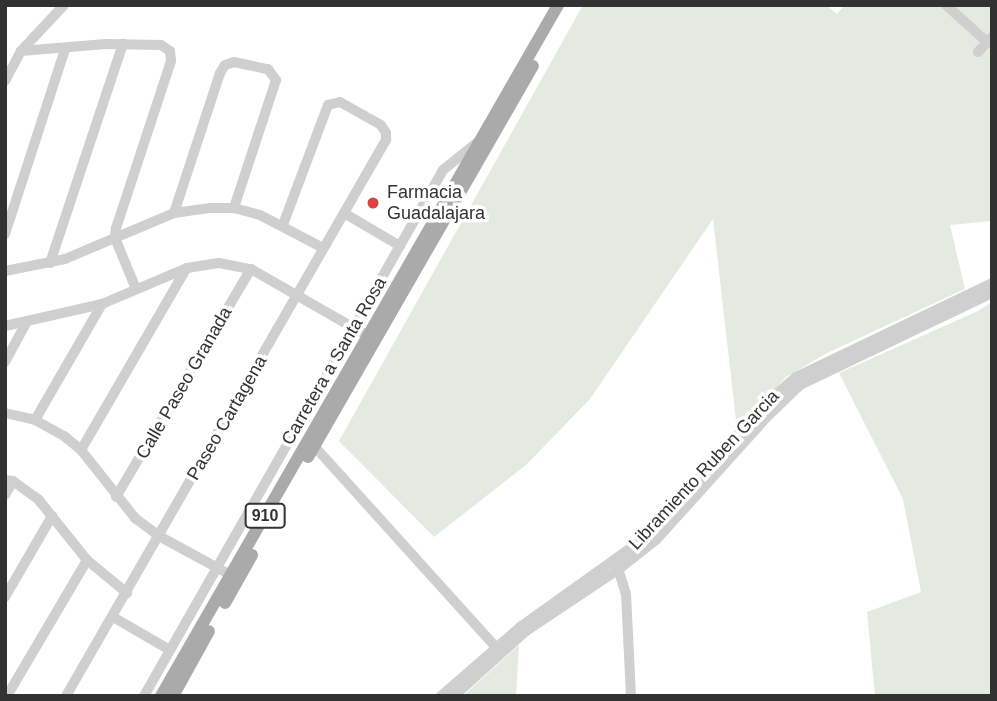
<!DOCTYPE html>
<style>
body{margin:0}
#map{position:relative;width:997px;height:701px;overflow:hidden;background:#fff;font-family:Arial,sans-serif}
div>[style]{position:absolute}
.green>*{inset:0;background:#e4eadf}
.minor>*{height:10px;margin:-5px;padding:0 5px;transform-origin:5px;border-radius:5px;background:#cfcfcf}
.major>*{height:12px;margin:-6px;padding:0 6px;transform-origin:6px;border-radius:6px;background:#aaa}
.dots>*{width:19px;height:19px;translate:-50% -50%;box-sizing:border-box;border:4px solid #fff;border-radius:50%}
span{translate:-50% -50%;white-space:nowrap;text-align:center;line-height:1.15;-webkit-text-stroke:7px #fff;paint-order:stroke}
.shield-label span{padding:2px 5px;background:#fff;border:2px solid;border-radius:5px;-webkit-text-stroke-width:0}
.shield-label{font-size:16px;color:#323232;font-weight:700}
.poi-label{font-size:18px;color:#323232}
.left{translate:0 -50%;text-align:left}
.street-label{font-size:18px;color:#323232}
.frame{position:absolute;inset:0;border:7px solid #323232;pointer-events:none}
</style>
<div id="map">
<div class="green">
<div style="clip-path:polygon(583px 5px,826px 5px,837px 14px,845px 5px,992px 5px,992px 221px,950px 225px,965px 289px,827px 353px,786px 377px,737px 429px,713px 219px,590px 399px,526px 465px,434px 537px,339px 441px)"></div>
<div style="clip-path:polygon(992px 302px,992px 696px,875px 696px,867px 612px,921px 592px,903px 499px,839px 373px,978px 311px)"></div>
<div style="clip-path:polygon(519px 645px,516px 696px,463px 696px)"></div>
</div>
<div class="minor">
<div style="left:946px;top:5px;width:55px;rotate:42.1deg"></div>
<div style="left:21px;top:51px;width:85px;rotate:-4.7deg"></div>
<div style="left:106px;top:44px;width:55px;rotate:1deg"></div>
<div style="left:161px;top:45px;width:11px;rotate:34deg"></div>
<div style="left:170px;top:51px;width:10px;rotate:84deg"></div>
<div style="left:171px;top:61px;width:176px;rotate:108.2deg"></div>
<div style="left:116px;top:228px;width:10px;rotate:96deg"></div>
<div style="left:115px;top:238px;width:55px;rotate:67.6deg"></div>
<div style="left:978px;top:52px;width:21px;rotate:-47deg"></div>
<div style="left:5px;top:81px;width:34px;rotate:-62deg"></div>
<div style="left:21px;top:51px;width:63px;rotate:-46.9deg"></div>
<div style="left:174px;top:213px;width:147px;rotate:-71.8deg"></div>
<div style="left:220px;top:73px;width:9px;rotate:-58deg"></div>
<div style="left:225px;top:65px;width:9px;rotate:-18deg"></div>
<div style="left:234px;top:62px;width:35px;rotate:12deg"></div>
<div style="left:268px;top:69px;width:14px;rotate:54deg"></div>
<div style="left:276px;top:80px;width:135px;rotate:108.2deg"></div>
<div style="left:344px;top:213px;width:65px;rotate:30.5deg"></div>
<div style="left:5px;top:234px;width:194px;rotate:-72deg"></div>
<div style="left:50px;top:263px;width:231px;rotate:-71.6deg"></div>
<div style="left:5px;top:271px;width:61px;rotate:-11.3deg"></div>
<div style="left:65px;top:259px;width:118px;rotate:-22.9deg"></div>
<div style="left:174px;top:213px;width:37px;rotate:-8deg"></div>
<div style="left:211px;top:208px;width:23px"></div>
<div style="left:234px;top:208px;width:27px;rotate:15deg"></div>
<div style="left:260px;top:215px;width:71px;rotate:27.6deg"></div>
<div style="left:5px;top:326px;width:99px;rotate:-12.8deg"></div>
<div style="left:102px;top:304px;width:92px;rotate:-23deg"></div>
<div style="left:187px;top:268px;width:32px;rotate:-9deg"></div>
<div style="left:219px;top:263px;width:33px;rotate:11deg"></div>
<div style="left:251px;top:269px;width:141px;rotate:29.8deg"></div>
<div style="left:5px;top:362px;width:44px;rotate:-61.7deg"></div>
<div style="left:5px;top:413px;width:31px;rotate:13deg"></div>
<div style="left:35px;top:420px;width:33px;rotate:29deg"></div>
<div style="left:64px;top:436px;width:22px;rotate:39deg"></div>
<div style="left:81px;top:450px;width:87px;rotate:51.5deg"></div>
<div style="left:135px;top:518px;width:30px;rotate:37deg"></div>
<div style="left:159px;top:536px;width:88px;rotate:28.6deg"></div>
<div style="left:35px;top:420px;width:134px;rotate:-60deg"></div>
<div style="left:315px;top:447px;width:268px;rotate:47.9deg"></div>
<div style="left:81px;top:450px;width:209px;rotate:-59.9deg"></div>
<div style="left:5px;top:480px;width:8px;rotate:7deg"></div>
<div style="left:13px;top:481px;width:31px;rotate:36deg"></div>
<div style="left:38px;top:499px;width:78px;rotate:51.2deg"></div>
<div style="left:87px;top:560px;width:52px;rotate:39.5deg"></div>
<div style="left:5px;top:495px;width:16px;rotate:-60deg"></div>
<div style="left:116px;top:497px;width:265px;rotate:-59.4deg"></div>
<div style="left:617px;top:565px;width:30px;rotate:73deg"></div>
<div style="left:626px;top:594px;width:102px;rotate:87.2deg"></div>
<div style="left:5px;top:597px;width:94px;rotate:-59.9deg"></div>
<div style="left:113px;top:617px;width:66px;rotate:30.1deg"></div>
<div style="left:7px;top:696px;width:158px;rotate:-59.5deg"></div>
<div style="left:66px;top:696px;width:642px;rotate:-60.08deg"></div>
<div style="left:386px;top:140px;width:7px;rotate:-90deg"></div>
<div style="left:386px;top:133px;width:9px;rotate:-122deg"></div>
<div style="left:381px;top:125px;width:47px;rotate:-150.7deg"></div>
<div style="left:340px;top:102px;width:12px;rotate:166deg"></div>
<div style="left:328px;top:105px;width:128px;rotate:110.6deg"></div>
<div style="left:144px;top:696px;width:605px;rotate:-60.38deg"></div>
<div style="left:443px;top:170px;width:46px;rotate:-38.9deg"></div>
<div style="left:441px;top:696px;width:105px;rotate:-41.1deg"></div>
<div style="left:520px;top:627px;width:153px;rotate:-35.5deg"></div>
<div style="left:645px;top:538px;width:181px;rotate:-48.1deg"></div>
<div style="left:766px;top:403px;width:40px;rotate:-41deg"></div>
<div style="left:796px;top:377px;width:217px;rotate:-25.6deg"></div>
<div style="left:454px;top:696px;width:97px;rotate:-42.1deg"></div>
<div style="left:526px;top:631px;width:112px;rotate:-33.7deg"></div>
<div style="left:619px;top:569px;width:48px;rotate:-38.3deg"></div>
<div style="left:657px;top:539px;width:161px;rotate:-48deg"></div>
<div style="left:765px;top:419px;width:49px;rotate:-44.2deg"></div>
<div style="left:800px;top:385px;width:213px;rotate:-25.6deg"></div>
</div>
<div class="major">
<div style="left:308px;top:457px;width:451px;rotate:-60.1deg"></div>
<div style="left:225px;top:603px;width:55px;rotate:-60.6deg"></div>
<div style="left:161px;top:696px;width:797px;rotate:-60.12deg"></div>
<div style="left:173px;top:696px;width:74px;rotate:-61deg"></div>
</div>
<div class="dots">
<div style="left:373px;top:203px;background:#d84446"></div>
</div>
<div class="shield-label">
<span style="left:265px;top:516px">910</span>
</div>
<div class="poi-label">
<span class="left" style="left:387px;top:203px">Farmacia<br>Guadalajara</span>
</div>
<div class="street-label">
<span style="left:334px;top:361px;rotate:-60deg">Carretera a Santa Rosa</span>
<span style="left:184px;top:383px;rotate:-60deg">Calle Paseo Granada</span>
<span style="left:227px;top:418px;rotate:-60deg">Paseo Cartagena</span>
<span style="left:704px;top:470px;rotate:-47deg">Libramiento Ruben Garcia</span>
</div>
<div class="frame"></div>
</div>
